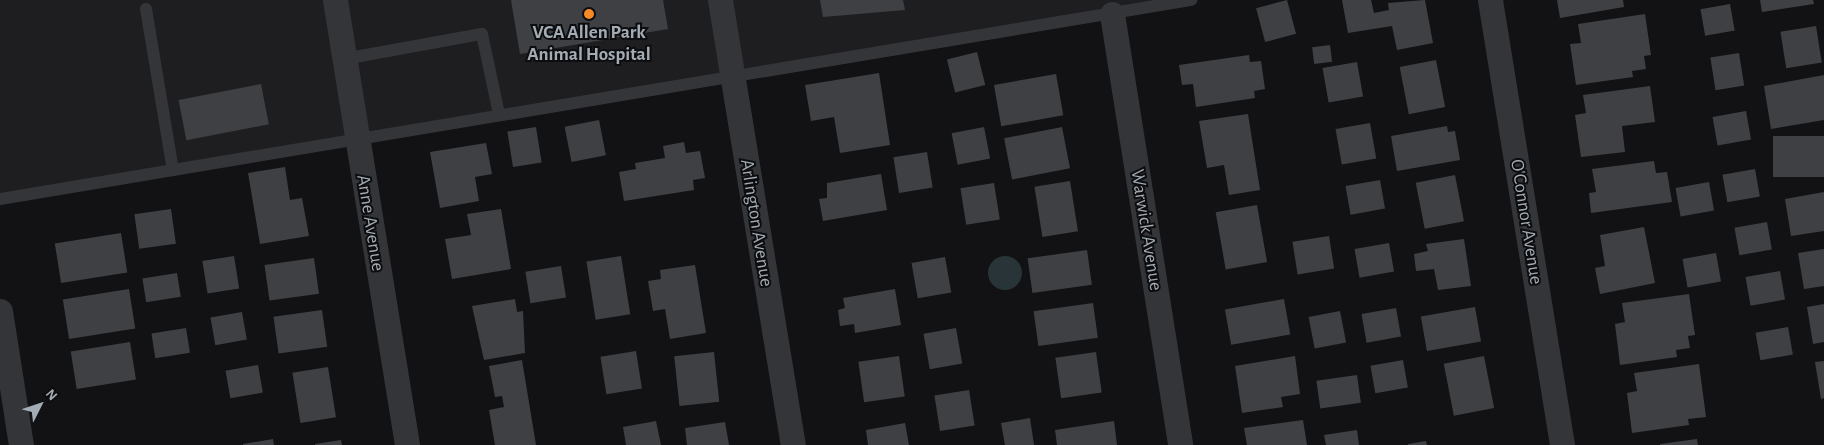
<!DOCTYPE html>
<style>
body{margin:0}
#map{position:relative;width:1824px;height:445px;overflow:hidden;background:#121214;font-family:"Alegreya Sans",sans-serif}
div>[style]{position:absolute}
.built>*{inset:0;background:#1e1e21}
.water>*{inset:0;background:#283438}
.round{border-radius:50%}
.building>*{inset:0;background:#3e4044;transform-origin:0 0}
.service>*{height:12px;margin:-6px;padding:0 6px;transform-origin:6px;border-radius:6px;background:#333539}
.minor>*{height:25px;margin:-12.5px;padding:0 12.5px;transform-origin:12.5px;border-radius:12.5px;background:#333539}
.dots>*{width:14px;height:14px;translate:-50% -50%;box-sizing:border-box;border:2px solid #0d0d0f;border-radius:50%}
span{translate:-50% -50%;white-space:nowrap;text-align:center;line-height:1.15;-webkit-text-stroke:4px #0d0d0f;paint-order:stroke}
.poi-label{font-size:19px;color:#a3acb5;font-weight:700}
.street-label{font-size:19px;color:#a3acb5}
.north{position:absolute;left:15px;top:380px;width:50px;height:50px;-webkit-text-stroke:4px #0d0d0f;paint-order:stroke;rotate:49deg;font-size:14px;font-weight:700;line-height:20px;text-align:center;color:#a3acb5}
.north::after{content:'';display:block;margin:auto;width:18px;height:22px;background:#a3acb5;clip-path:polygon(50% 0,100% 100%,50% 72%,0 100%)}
</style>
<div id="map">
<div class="built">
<div style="clip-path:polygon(0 0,1191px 0,0 199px)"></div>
</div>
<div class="water">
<div class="round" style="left:988px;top:256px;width:34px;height:34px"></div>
</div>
<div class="building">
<div style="clip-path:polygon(511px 0,663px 0,668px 29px,520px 54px)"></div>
<div style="clip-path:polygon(820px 0,903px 0,905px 10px,823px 17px)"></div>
<div style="left:1287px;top:0;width:35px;height:32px;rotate:75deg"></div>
<div style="clip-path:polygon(1342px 0,1371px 0,1374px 13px,1389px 10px,1388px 3px,1425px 0,1433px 43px,1397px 50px,1392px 26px,1348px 33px)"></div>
<div style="clip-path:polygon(1557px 0,1623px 0,1624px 7px,1560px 18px)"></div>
<div style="clip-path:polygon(1760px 0,1813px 0,1814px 4px,1762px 12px)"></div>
<div style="left:1730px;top:4px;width:27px;height:30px;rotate:80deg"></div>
<div style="clip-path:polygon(1645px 14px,1651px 55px,1644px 56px,1646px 69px,1632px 71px,1633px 77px,1576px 85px,1570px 44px,1581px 43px,1578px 24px)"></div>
<div style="left:1816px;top:26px;width:37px;height:36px;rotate:81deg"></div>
<div style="left:1330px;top:45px;width:17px;height:18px;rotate:83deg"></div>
<div style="left:977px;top:52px;width:34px;height:31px;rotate:76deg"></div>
<div style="left:1739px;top:53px;width:33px;height:29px;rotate:81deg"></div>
<div style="clip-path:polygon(1249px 55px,1250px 62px,1261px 61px,1265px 89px,1254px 91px,1255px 98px,1196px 107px,1193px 84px,1182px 85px,1179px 65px)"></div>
<div style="left:1436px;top:60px;width:48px;height:37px;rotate:79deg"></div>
<div style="left:1357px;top:62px;width:35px;height:35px;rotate:80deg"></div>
<div style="clip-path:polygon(879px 73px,890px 145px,840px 153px,834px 117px,811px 121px,805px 85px)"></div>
<div style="left:1056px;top:74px;width:42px;height:63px;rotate:80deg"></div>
<div style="clip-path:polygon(1824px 75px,1824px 120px,1771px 129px,1764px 86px)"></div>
<div style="left:261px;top:84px;width:41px;height:84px;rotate:79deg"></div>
<div style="clip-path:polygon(1650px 86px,1655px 122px,1622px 126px,1625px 152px,1581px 157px,1575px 115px,1586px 113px,1583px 95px)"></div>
<div style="left:1746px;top:111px;width:29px;height:34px;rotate:80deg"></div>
<div style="clip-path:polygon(1248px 114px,1260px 190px,1229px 195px,1224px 165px,1207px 168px,1199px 121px)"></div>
<div style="left:599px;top:120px;width:36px;height:35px;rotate:79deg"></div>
<div style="left:1370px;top:123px;width:36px;height:35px;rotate:80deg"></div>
<div style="clip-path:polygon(1447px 126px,1448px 132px,1455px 131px,1460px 160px,1397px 171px,1391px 136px)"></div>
<div style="left:536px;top:127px;width:36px;height:29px;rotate:81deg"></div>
<div style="left:984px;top:127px;width:32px;height:33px;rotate:79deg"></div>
<div style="left:1062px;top:127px;width:42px;height:59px;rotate:79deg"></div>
<div style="left:1824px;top:136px;width:41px;height:51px;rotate:90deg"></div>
<div style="clip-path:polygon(684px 142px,686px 153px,700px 151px,705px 178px,693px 180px,694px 190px,624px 201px,619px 172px,636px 169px,635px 163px,665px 158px,663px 146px)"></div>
<div style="clip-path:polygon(486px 143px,492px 174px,475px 177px,479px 201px,440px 208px,430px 152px)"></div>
<div style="left:927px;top:152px;width:36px;height:34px;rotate:81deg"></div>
<div style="clip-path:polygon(1654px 161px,1656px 173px,1667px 172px,1672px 202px,1591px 213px,1589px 193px,1596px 192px,1592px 169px)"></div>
<div style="clip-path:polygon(285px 167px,290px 200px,302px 198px,309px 236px,260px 244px,248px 173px)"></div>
<div style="left:1755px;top:169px;width:28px;height:33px;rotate:80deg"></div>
<div style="clip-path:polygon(881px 174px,887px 210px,823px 221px,819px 199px,827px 198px,827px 183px)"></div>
<div style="left:1455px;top:175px;width:47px;height:40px;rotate:79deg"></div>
<div style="left:1380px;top:180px;width:29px;height:35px;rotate:80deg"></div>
<div style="left:1070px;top:181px;width:51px;height:36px;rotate:81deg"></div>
<div style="left:1709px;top:182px;width:29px;height:34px;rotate:80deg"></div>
<div style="left:994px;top:183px;width:37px;height:34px;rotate:81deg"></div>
<div style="clip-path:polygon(1824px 192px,1824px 231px,1791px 236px,1785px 199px)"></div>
<div style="left:1257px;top:205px;width:58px;height:42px;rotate:80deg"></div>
<div style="left:171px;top:209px;width:35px;height:37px;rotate:82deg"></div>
<div style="clip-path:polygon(501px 209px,511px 269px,452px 279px,445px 239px,471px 235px,467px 214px)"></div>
<div style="left:1767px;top:222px;width:28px;height:33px;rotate:80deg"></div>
<div style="clip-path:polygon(1644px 227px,1655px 283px,1600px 294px,1595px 268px,1605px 266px,1600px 235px)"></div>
<div style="left:121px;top:233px;width:40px;height:67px;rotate:81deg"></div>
<div style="left:1329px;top:236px;width:33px;height:37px;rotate:81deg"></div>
<div style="clip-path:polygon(1464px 239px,1471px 286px,1438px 290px,1434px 269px,1416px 271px,1414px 254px,1428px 251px,1426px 244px)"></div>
<div style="left:1389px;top:243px;width:29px;height:35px;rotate:80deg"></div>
<div style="clip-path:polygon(1824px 249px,1824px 286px,1804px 289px,1798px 253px)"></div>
<div style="left:1087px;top:250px;width:35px;height:60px;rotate:82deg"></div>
<div style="left:1716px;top:253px;width:29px;height:34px;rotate:80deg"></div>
<div style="left:234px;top:256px;width:33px;height:32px;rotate:81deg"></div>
<div style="left:621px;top:256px;width:59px;height:35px;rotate:81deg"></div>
<div style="left:945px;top:257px;width:36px;height:34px;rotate:80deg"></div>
<div style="left:314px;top:258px;width:36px;height:50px;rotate:82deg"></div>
<div style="clip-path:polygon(695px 265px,706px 333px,670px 339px,665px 309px,653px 311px,648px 281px,661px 279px,660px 270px)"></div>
<div style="left:561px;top:266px;width:32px;height:36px;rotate:81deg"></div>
<div style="left:1780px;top:271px;width:29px;height:35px;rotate:80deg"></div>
<div style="left:177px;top:273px;width:24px;height:35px;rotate:81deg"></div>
<div style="left:129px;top:289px;width:40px;height:67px;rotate:81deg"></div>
<div style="clip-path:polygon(895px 289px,901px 325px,855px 333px,854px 324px,840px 326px,838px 310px,845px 308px,843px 298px)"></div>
<div style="clip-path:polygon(1689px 294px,1695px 335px,1688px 336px,1690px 348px,1676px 350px,1677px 357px,1620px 365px,1615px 324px,1625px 322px,1622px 303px)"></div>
<div style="clip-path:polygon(515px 299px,517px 312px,523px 311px,525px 353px,484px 360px,472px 306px)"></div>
<div style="left:1284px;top:299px;width:36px;height:60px;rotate:80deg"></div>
<div style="left:1093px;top:303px;width:35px;height:60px;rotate:82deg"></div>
<div style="clip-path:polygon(1824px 304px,1824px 342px,1813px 344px,1807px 307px)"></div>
<div style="left:1475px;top:307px;width:35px;height:55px;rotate:80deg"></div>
<div style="left:1396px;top:308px;width:29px;height:35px;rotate:80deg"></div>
<div style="left:322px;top:310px;width:37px;height:49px;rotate:82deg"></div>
<div style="left:1340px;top:311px;width:32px;height:32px;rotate:79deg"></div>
<div style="left:242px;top:312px;width:28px;height:32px;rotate:80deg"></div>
<div style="left:1788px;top:327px;width:28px;height:33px;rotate:80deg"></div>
<div style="left:186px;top:328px;width:25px;height:35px;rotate:81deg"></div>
<div style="left:956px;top:328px;width:36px;height:33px;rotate:80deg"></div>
<div style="left:130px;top:342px;width:38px;height:60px;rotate:81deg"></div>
<div style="left:636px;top:351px;width:38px;height:36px;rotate:81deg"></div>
<div style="left:714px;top:352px;width:50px;height:40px;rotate:84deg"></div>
<div style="left:1096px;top:352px;width:41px;height:41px;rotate:82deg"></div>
<div style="left:899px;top:356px;width:41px;height:41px;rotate:82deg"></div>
<div style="clip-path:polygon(1295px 356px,1300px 394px,1281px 397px,1283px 407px,1242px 413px,1235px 366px)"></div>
<div style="left:1484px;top:356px;width:53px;height:41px;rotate:79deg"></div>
<div style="clip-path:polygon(522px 360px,536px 445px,495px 445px,489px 410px,504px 407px,502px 396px,495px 397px,489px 366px)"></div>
<div style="left:1403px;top:360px;width:28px;height:33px;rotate:80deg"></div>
<div style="clip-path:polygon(1824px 361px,1824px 398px,1821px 399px,1815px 362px)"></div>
<div style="clip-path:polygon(1699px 364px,1706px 417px,1688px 419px,1689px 425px,1632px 433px,1627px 393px,1637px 391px,1634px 373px)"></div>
<div style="left:258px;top:365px;width:28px;height:33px;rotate:80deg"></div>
<div style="left:328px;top:367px;width:51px;height:36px;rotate:81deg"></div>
<div style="left:1357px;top:375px;width:28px;height:41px;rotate:82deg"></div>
<div style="left:969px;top:390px;width:36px;height:35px;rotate:81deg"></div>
<div style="clip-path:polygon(1030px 418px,1034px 445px,1005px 445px,1001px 423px)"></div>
<div style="clip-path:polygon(1303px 420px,1307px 445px,1247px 445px,1244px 428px)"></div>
<div style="clip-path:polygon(656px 421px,661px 445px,626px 445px,623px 427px)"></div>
<div style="clip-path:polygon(1114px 421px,1117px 445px,1057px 445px,1055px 430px)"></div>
<div style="clip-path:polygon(725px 422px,729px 445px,687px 445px,685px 428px)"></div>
<div style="clip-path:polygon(905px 423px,909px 445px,868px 445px,866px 430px)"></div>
<div style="clip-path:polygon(1357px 430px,1359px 445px,1326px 445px,1324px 435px)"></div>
<div style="clip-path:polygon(273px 439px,274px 445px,243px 445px,243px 444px)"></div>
<div style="clip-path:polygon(1697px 439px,1698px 445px,1660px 445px,1660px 444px)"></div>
<div style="clip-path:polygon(341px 440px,342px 445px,315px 445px,315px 444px)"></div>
<div style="clip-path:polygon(1426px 441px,1427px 445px,1408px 445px,1408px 444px)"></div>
</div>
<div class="service">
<div style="left:146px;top:9px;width:163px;rotate:80.5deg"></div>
<div style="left:344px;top:59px;width:140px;rotate:-10.3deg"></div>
<div style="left:482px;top:34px;width:82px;rotate:78deg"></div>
<div style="left:0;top:199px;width:1208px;rotate:-9.49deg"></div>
</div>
<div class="minor">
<div style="left:335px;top:0;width:451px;rotate:80.8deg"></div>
<div style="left:720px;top:0;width:451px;rotate:80.7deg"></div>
<div style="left:1490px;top:0;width:451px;rotate:80.8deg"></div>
<div style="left:1112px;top:14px;width:436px;rotate:81deg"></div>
<div style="left:0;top:311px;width:136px;rotate:81.1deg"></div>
</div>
<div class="dots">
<div style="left:589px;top:14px;background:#f88a26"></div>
</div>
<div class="poi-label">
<span style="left:589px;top:44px">VCA Allen Park<br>Animal Hospital</span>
</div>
<div class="street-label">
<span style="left:1526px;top:222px;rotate:81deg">O'Connor Avenue</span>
<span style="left:370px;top:223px;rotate:81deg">Anne Avenue</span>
<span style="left:756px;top:223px;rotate:81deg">Arlington Avenue</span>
<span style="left:1146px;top:230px;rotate:81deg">Warwick Avenue</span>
</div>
<div class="north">N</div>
</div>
